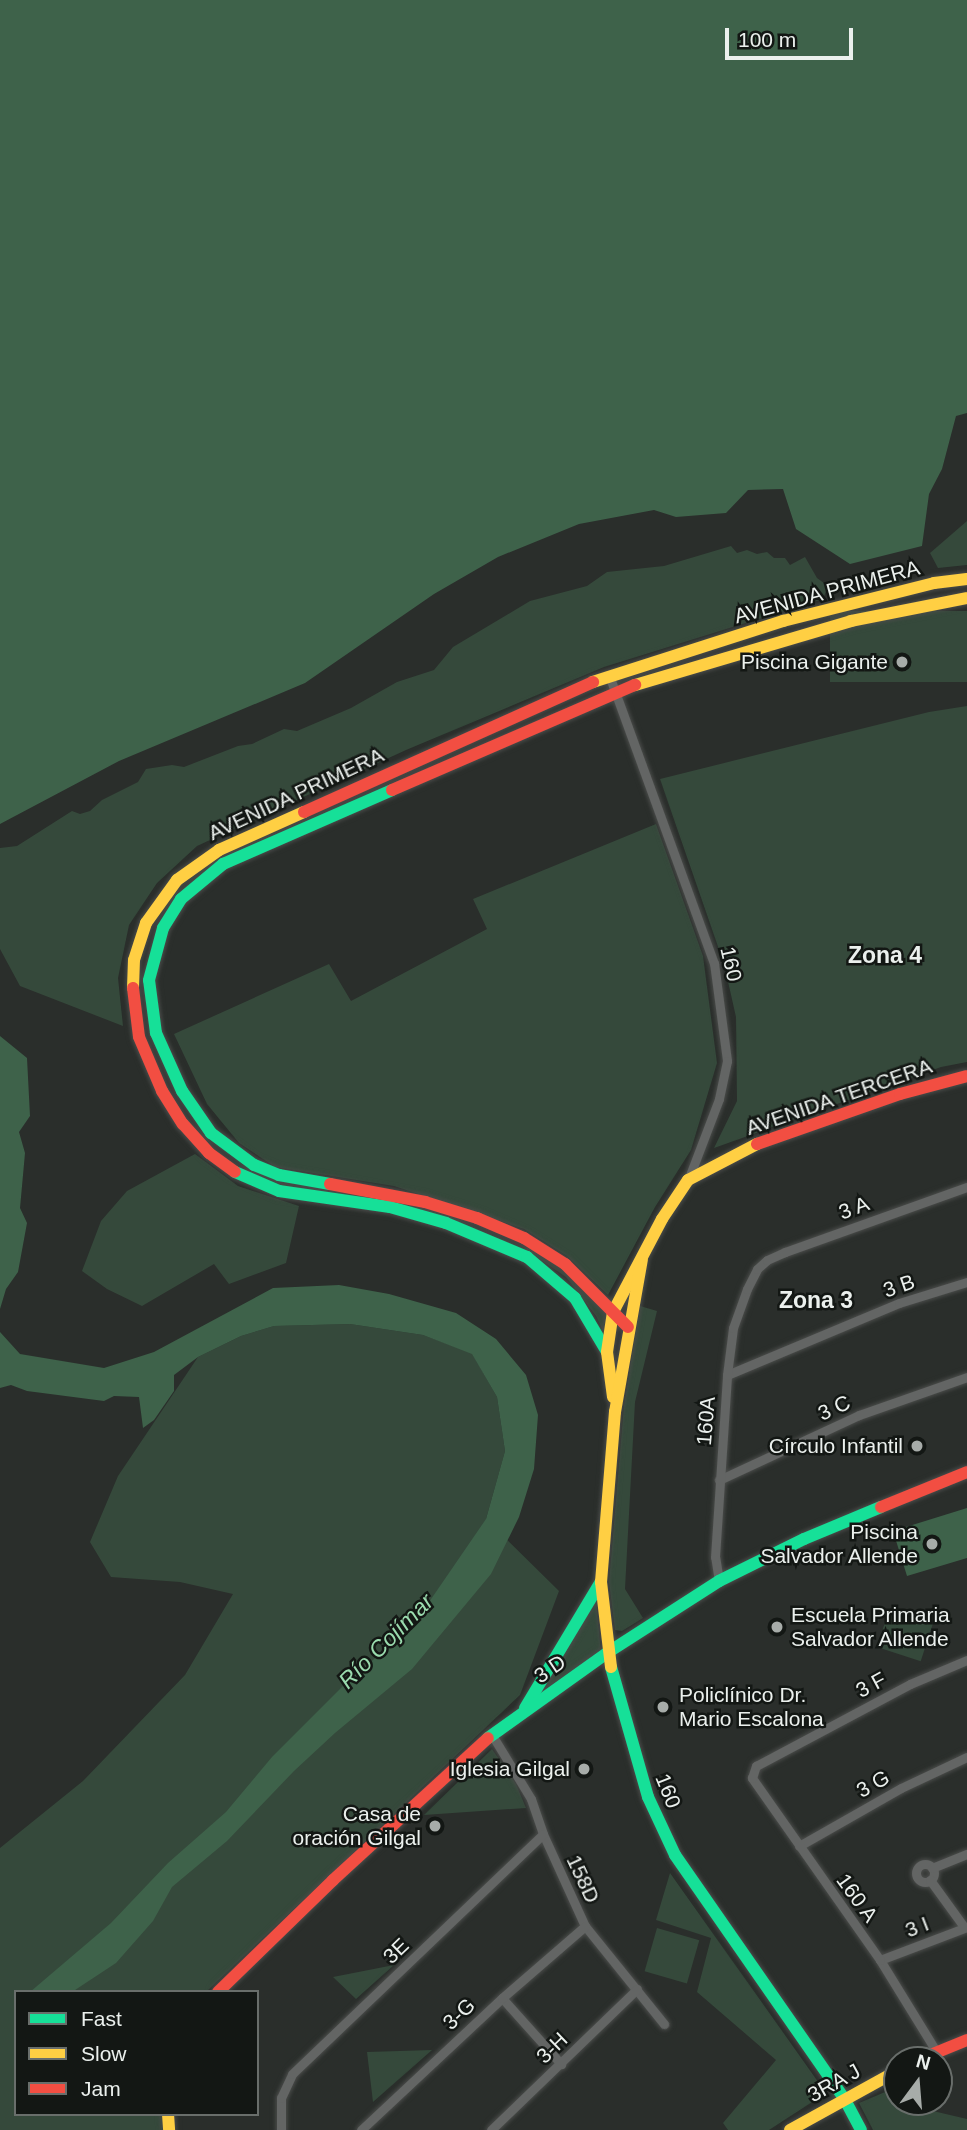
<!DOCTYPE html>
<meta charset="utf-8">
<style>
body{margin:0}
#map{position:relative;width:967px;height:2130px;overflow:hidden;background:#2a2e2b;font-family:Arial,sans-serif}
div>[style]{position:absolute}
.green>*{inset:0;background:#35493b;transform-origin:0 0}
.water>*{inset:0;background:#3e624a}
.roads{filter:drop-shadow(0 0 2px #4a4c4a) drop-shadow(0 0 2px #4a4c4a)}
.street>*{height:9px;margin:-4.5px;padding:0 4.5px;transform-origin:4.5px;border-radius:4.5px;background:#636564}
.street>.ring{margin:-4.5px;padding:0;box-sizing:content-box;background:none;border:9px solid #636564;border-radius:50%}
.fast>*{height:12px;margin:-6px;padding:0 6px;transform-origin:6px;border-radius:6px;background:#16e098}
.slow>*{height:12px;margin:-6px;padding:0 6px;transform-origin:6px;border-radius:6px;background:#ffcf43}
.jam>*{height:12px;margin:-6px;padding:0 6px;transform-origin:6px;border-radius:6px;background:#f24e42}
.dots>*{width:19px;height:19px;translate:-50% -50%;box-sizing:border-box;border:4px solid #131714;border-radius:50%}
span{translate:-50% -50%;white-space:nowrap;text-align:center;line-height:1.15;-webkit-text-stroke:5px #131714;paint-order:stroke}
.street-label{font-size:21px;color:#ebf0ed}
.poi-label{font-size:21px;color:#ebf0ed}
.right{translate:-100% -50%;text-align:right}
.left{translate:0 -50%;text-align:left}
.neighbourhood-label{font-size:23px;color:#ebf0ed;font-weight:700}
.water-label{font-size:23px;color:#9adbae;font-style:italic}
.legend{position:absolute;left:14px;top:1990px;width:245px;height:126px;box-sizing:border-box;background:#131714;border:2px solid #696e6b;margin:0;padding:9px 12px;list-style:none;font-size:21px;color:#ebf0ed}
.legend li{display:flex;align-items:center;gap:14px;height:35px}
.legend b{width:35px;border:2px solid #696e6b}
.north{position:absolute;left:883px;top:2046px;width:70px;height:70px;box-sizing:border-box;background:#131714;border:2px solid #696e6b;border-radius:50%;rotate:16deg;font-size:19px;font-weight:700;line-height:28px;text-align:center;color:#ebf0ed}
.north::after{content:'';display:block;margin:auto;width:24px;height:32px;background:#a7aca9;clip-path:polygon(50% 0,100% 100%,50% 72%,0 100%)}
.scale{position:absolute;left:725px;top:28px;width:128px;height:32px;box-sizing:border-box;border:4px solid #ebf0ed;border-top:0;padding-left:9px;font-size:21px;line-height:24px;white-space:nowrap;color:#ebf0ed;-webkit-text-stroke:5px #131714;paint-order:stroke}
</style>
<div id="map">
<div class="green">
<div style="clip-path:polygon(967px 521px,967px 565px,938px 568px,930px 553px)"></div>
<div style="clip-path:polygon(731px 546px,737px 553px,747px 550px,757px 554px,767px 552px,774px 558px,785px 558px,790px 565px,805px 557px,817px 578px,828px 586px,823px 599px,604px 667px,406px 750px,197px 846px,157px 883px,129px 925px,118px 978px,123px 1026px,20px 986px,0 949px,0 848px,17px 846px,72px 811px,80px 814px,90px 811px,102px 800px,138px 782px,146px 769px,172px 765px,184px 767px,238px 746px,252px 744px,284px 729px,297px 731px,351px 708px,397px 682px,434px 670px,453px 647px,530px 601px,587px 586px,607px 572px,664px 566px)"></div>
<div style="left:967px;top:611px;width:71px;height:137px;rotate:90deg"></div>
<div style="clip-path:polygon(967px 706px,967px 1062px,941px 1067px,714px 1148px,737px 1101px,736px 1017px,724px 964px,660px 779px,929px 712px)"></div>
<div style="clip-path:polygon(656px 824px,703px 956px,717px 1063px,691px 1150px,655px 1207px,608px 1295px,567px 1256px,524px 1229px,394px 1186px,275px 1167px,239px 1143px,207px 1104px,174px 1034px,329px 964px,351px 1001px,487px 929px,473px 899px)"></div>
<div style="clip-path:polygon(195px 1154px,238px 1186px,299px 1206px,286px 1263px,229px 1284px,214px 1264px,142px 1306px,107px 1289px,82px 1271px,101px 1221px,127px 1191px)"></div>
<div style="clip-path:polygon(529px 1245px,570px 1275px,607px 1313px,605px 1335px,596px 1316px,566px 1277px,526px 1250px)"></div>
<div style="clip-path:polygon(640px 1306px,657px 1311px,635px 1402px,625px 1589px,643px 1618px,622px 1631px,615px 1630px,609px 1582px,624px 1405px)"></div>
<div style="clip-path:polygon(350px 1324px,423px 1335px,472px 1353px,497px 1397px,505px 1451px,486px 1519px,559px 1591px,520px 1695px,206px 1992px,16px 1992px,16px 2114px,162px 2114px,163px 2130px,0 2130px,0 1848px,83px 1781px,185px 1675px,233px 1594px,180px 1582px,111px 1577px,90px 1542px,118px 1476px,198px 1357px,241px 1336px,274px 1326px)"></div>
<div style="clip-path:polygon(596px 1600px,601px 1652px,539px 1695px)"></div>
<div style="left:889px;top:1610px;width:46px;height:39px;rotate:18deg"></div>
<div style="clip-path:polygon(492px 1749px,516px 1784px,526px 1808px,424px 1815px)"></div>
<div style="clip-path:polygon(670px 1873px,826px 2093px,769px 2130px,728px 2130px,723px 2123px,776px 2060px,697px 1992px,711px 1938px,656px 1920px)"></div>
<div style="left:657px;top:1928px;width:44px;height:45px;rotate:16deg"></div>
<div style="clip-path:polygon(394px 1965px,356px 1999px,333px 1977px)"></div>
<div style="clip-path:polygon(432px 2050px,373px 2102px,367px 2052px)"></div>
<div style="clip-path:polygon(897px 2087px,897px 2102px,935px 2102px,933px 2111px,967px 2119px,967px 2130px,873px 2130px,859px 2103px)"></div>
</div>
<div class="water">
<div style="clip-path:polygon(0 0,967px 0,967px 413px,956px 416px,942px 469px,929px 494px,922px 546px,850px 564px,796px 529px,783px 489px,748px 490px,726px 513px,676px 517px,654px 510px,579px 524px,498px 557px,434px 594px,305px 683px,119px 761px,0 824px)"></div>
<div style="clip-path:polygon(0 1036px,27px 1058px,30px 1116px,19px 1132px,25px 1153px,20px 1208px,27px 1223px,18px 1272px,6px 1289px,0 1309px)"></div>
<div style="clip-path:polygon(339px 1285px,389px 1294px,456px 1313px,496px 1339px,526px 1375px,538px 1415px,534px 1469px,519px 1517px,491px 1574px,412px 1669px,335px 1733px,294px 1771px,227px 1841px,172px 1887px,153px 1921px,116px 1963px,72px 1992px,30px 1992px,111px 1923px,168px 1863px,226px 1812px,272px 1757px,354px 1675px,388px 1648px,427px 1605px,486px 1519px,505px 1451px,497px 1397px,472px 1354px,423px 1335px,350px 1324px,274px 1326px,241px 1336px,198px 1357px,174px 1375px,174px 1391px,154px 1420px,143px 1428px,139px 1397px,114px 1396px,104px 1401px,27px 1391px,11px 1385px,0 1388px,0 1332px,20px 1354px,104px 1368px,154px 1352px,273px 1288px)"></div>
<div style="clip-path:polygon(967px 1508px,967px 1558px,907px 1576px,893px 1531px)"></div>
</div>
<div class="roads">
<div class="street">
<div style="left:609px;top:675px;width:307px;rotate:70deg"></div>
<div style="left:714px;top:963px;width:99px;rotate:82.4deg"></div>
<div style="left:727px;top:1061px;width:39px;rotate:102deg"></div>
<div style="left:719px;top:1099px;width:87px;rotate:110.9deg"></div>
<div style="left:727px;top:1375px;width:186px;rotate:-22.7deg"></div>
<div style="left:899px;top:1303px;width:71px;rotate:-17.2deg"></div>
<div style="left:719px;top:1480px;width:154px;rotate:-24.9deg"></div>
<div style="left:859px;top:1415px;width:114px;rotate:-19.4deg"></div>
<div style="left:719px;top:1581px;width:24px;rotate:-99deg"></div>
<div style="left:715px;top:1557px;width:182px;rotate:-86.2deg"></div>
<div style="left:727px;top:1375px;width:47px;rotate:-82.7deg"></div>
<div style="left:733px;top:1328px;width:41px;rotate:-70.3deg"></div>
<div style="left:747px;top:1289px;width:22px;rotate:-63deg"></div>
<div style="left:757px;top:1269px;width:13px;rotate:-42deg"></div>
<div style="left:767px;top:1260px;width:20px;rotate:-24deg"></div>
<div style="left:785px;top:1252px;width:193px;rotate:-19.7deg"></div>
<div style="left:492px;top:1735px;width:75px;rotate:58.6deg"></div>
<div style="left:531px;top:1799px;width:37px;rotate:71deg"></div>
<div style="left:543px;top:1834px;width:101px;rotate:65.5deg"></div>
<div style="left:585px;top:1926px;width:126px;rotate:51.1deg"></div>
<div style="left:799px;top:1846px;width:117px;rotate:-29.6deg"></div>
<div style="left:901px;top:1788px;width:73px;rotate:-25.2deg"></div>
<div class="ring" style="left:916px;top:1864px;width:9px;height:9px"></div>
<div style="left:932px;top:1868px;width:38px;rotate:-22deg"></div>
<div style="left:930px;top:1880px;width:58px;rotate:54.1deg"></div>
<div style="left:880px;top:1960px;width:93px;rotate:-20.8deg"></div>
<div style="left:502px;top:1998px;width:89px;rotate:48.2deg"></div>
<div style="left:936px;top:2051px;width:107px;rotate:-121.6deg"></div>
<div style="left:880px;top:1960px;width:223px;rotate:-125.1deg"></div>
<div style="left:752px;top:1778px;width:13px;rotate:-72deg"></div>
<div style="left:756px;top:1766px;width:174px;rotate:-28deg"></div>
<div style="left:910px;top:1684px;width:62px;rotate:-22.8deg"></div>
<div style="left:281px;top:2130px;width:32px;rotate:-90deg"></div>
<div style="left:281px;top:2098px;width:26px;rotate:-65deg"></div>
<div style="left:292px;top:2074px;width:347px;rotate:-43.7deg"></div>
<div style="left:361px;top:2130px;width:193px;rotate:-43.1deg"></div>
<div style="left:502px;top:1998px;width:110px;rotate:-40.9deg"></div>
<div style="left:491px;top:2130px;width:203px;rotate:-44deg"></div>
</div>
<div class="fast">
<div style="left:235px;top:1172px;width:48px;rotate:23.4deg"></div>
<div style="left:279px;top:1191px;width:112px;rotate:8.2deg"></div>
<div style="left:390px;top:1207px;width:58px;rotate:15.9deg"></div>
<div style="left:446px;top:1223px;width:88px;rotate:22.8deg"></div>
<div style="left:527px;top:1257px;width:63px;rotate:40.5deg"></div>
<div style="left:575px;top:1298px;width:63px;rotate:59.3deg"></div>
<div style="left:330px;top:1184px;width:52px;rotate:-170deg"></div>
<div style="left:279px;top:1175px;width:27px;rotate:-158deg"></div>
<div style="left:254px;top:1165px;width:54px;rotate:-143.3deg"></div>
<div style="left:211px;top:1133px;width:51px;rotate:-124.6deg"></div>
<div style="left:182px;top:1091px;width:64px;rotate:-114.1deg"></div>
<div style="left:156px;top:1033px;width:53px;rotate:-97.5deg"></div>
<div style="left:149px;top:980px;width:54px;rotate:-74.9deg"></div>
<div style="left:163px;top:928px;width:34px;rotate:-58deg"></div>
<div style="left:181px;top:899px;width:55px;rotate:-39.8deg"></div>
<div style="left:223px;top:864px;width:184px;rotate:-23.6deg"></div>
<div style="left:611px;top:1667px;width:135px;rotate:74.1deg"></div>
<div style="left:648px;top:1797px;width:64px;rotate:65deg"></div>
<div style="left:675px;top:1855px;width:296px;rotate:55.2deg"></div>
<div style="left:844px;top:2098px;width:36px;rotate:62deg"></div>
<div style="left:525px;top:1708px;width:146px;rotate:-59deg"></div>
<div style="left:488px;top:1738px;width:146px;rotate:-35.5deg"></div>
<div style="left:607px;top:1653px;width:133px;rotate:-32.7deg"></div>
<div style="left:719px;top:1581px;width:95px;rotate:-26.3deg"></div>
<div style="left:804px;top:1539px;width:83px;rotate:-22.6deg"></div>
</div>
<div class="slow">
<div style="left:593px;top:682px;width:200px;rotate:-17.8deg"></div>
<div style="left:783px;top:621px;width:156px;rotate:-14.1deg"></div>
<div style="left:934px;top:583px;width:33px;rotate:-7deg"></div>
<div style="left:635px;top:685px;width:225px;rotate:-16.5deg"></div>
<div style="left:851px;top:621px;width:118px;rotate:-11.2deg"></div>
<div style="left:133px;top:988px;width:28px;rotate:-88deg"></div>
<div style="left:134px;top:960px;width:39px;rotate:-72deg"></div>
<div style="left:146px;top:923px;width:53px;rotate:-54.2deg"></div>
<div style="left:177px;top:880px;width:52px;rotate:-35.5deg"></div>
<div style="left:219px;top:850px;width:93px;rotate:-24.1deg"></div>
<div style="left:613px;top:1397px;width:45px;rotate:-97.6deg"></div>
<div style="left:607px;top:1352px;width:40px;rotate:-81.5deg"></div>
<div style="left:613px;top:1312px;width:105px;rotate:-62.2deg"></div>
<div style="left:662px;top:1219px;width:47px;rotate:-56.3deg"></div>
<div style="left:688px;top:1180px;width:78px;rotate:-27.6deg"></div>
<div style="left:611px;top:1667px;width:86px;rotate:-96.7deg"></div>
<div style="left:601px;top:1582px;width:171px;rotate:-85.3deg"></div>
<div style="left:615px;top:1412px;width:155px;rotate:-80deg"></div>
<div style="left:168px;top:2114px;width:16px;rotate:86deg"></div>
<div style="left:790px;top:2130px;width:122px;rotate:-28.9deg"></div>
</div>
<div class="jam">
<div style="left:392px;top:790px;width:265px;rotate:-23.4deg"></div>
<div style="left:304px;top:812px;width:317px;rotate:-24.2deg"></div>
<div style="left:133px;top:988px;width:49px;rotate:83deg"></div>
<div style="left:139px;top:1037px;width:59px;rotate:66.9deg"></div>
<div style="left:162px;top:1091px;width:39px;rotate:58deg"></div>
<div style="left:183px;top:1124px;width:39px;rotate:48deg"></div>
<div style="left:209px;top:1153px;width:32px;rotate:36deg"></div>
<div style="left:757px;top:1144px;width:151px;rotate:-19.3deg"></div>
<div style="left:900px;top:1094px;width:69px;rotate:-15deg"></div>
<div style="left:330px;top:1184px;width:97px;rotate:10.7deg"></div>
<div style="left:425px;top:1202px;width:54px;rotate:17.1deg"></div>
<div style="left:477px;top:1218px;width:51px;rotate:23.1deg"></div>
<div style="left:524px;top:1238px;width:49px;rotate:32.4deg"></div>
<div style="left:565px;top:1264px;width:89px;rotate:45deg"></div>
<div style="left:881px;top:1507px;width:93px;rotate:-22.1deg"></div>
<div style="left:218px;top:1992px;width:161px;rotate:-44.2deg"></div>
<div style="left:333px;top:1880px;width:210px;rotate:-42.5deg"></div>
<div style="left:918px;top:2060px;width:53px;rotate:-22.2deg"></div>
</div>
</div>
<div class="dots">
<div style="left:902px;top:662px;background:#a7aca9"></div>
<div style="left:917px;top:1446px;background:#a7aca9"></div>
<div style="left:932px;top:1544px;background:#a7aca9"></div>
<div style="left:777px;top:1627px;background:#a7aca9"></div>
<div style="left:663px;top:1707px;background:#a7aca9"></div>
<div style="left:584px;top:1769px;background:#a7aca9"></div>
<div style="left:435px;top:1826px;background:#a7aca9"></div>
</div>
<div class="street-label">
<span style="left:827px;top:592px;rotate:-15deg">AVENIDA PRIMERA</span>
<span style="left:296px;top:794px;rotate:-25deg">AVENIDA PRIMERA</span>
<span style="left:731px;top:964px;rotate:77deg">160</span>
<span style="left:839px;top:1097px;rotate:-19deg">AVENIDA TERCERA</span>
<span style="left:854px;top:1208px;rotate:-20deg">3 A</span>
<span style="left:899px;top:1286px;rotate:-19deg">3 B</span>
<span style="left:834px;top:1408px;rotate:-24deg">3 C</span>
<span style="left:706px;top:1421px;rotate:-85deg">160A</span>
<span style="left:550px;top:1669px;rotate:-34deg">3 D</span>
<span style="left:871px;top:1685px;rotate:-28deg">3 F</span>
<span style="left:873px;top:1784px;rotate:-29deg">3 G</span>
<span style="left:668px;top:1791px;rotate:68deg">160</span>
<span style="left:583px;top:1879px;rotate:65deg">158D</span>
<span style="left:857px;top:1898px;rotate:54deg">160 A</span>
<span style="left:917px;top:1927px;rotate:-21deg">3 I</span>
<span style="left:396px;top:1951px;rotate:-44deg">3E</span>
<span style="left:459px;top:2014px;rotate:-43deg">3-G</span>
<span style="left:552px;top:2048px;rotate:-44deg">3-H</span>
<span style="left:834px;top:2083px;rotate:-29deg">3RA J</span>
</div>
<div class="poi-label">
<span class="right" style="left:888px;top:662px">Piscina Gigante</span>
<span class="right" style="left:903px;top:1446px">Círculo Infantil</span>
<span class="right" style="left:918px;top:1544px">Piscina<br>Salvador Allende</span>
<span class="left" style="left:791px;top:1627px">Escuela Primaria<br>Salvador Allende</span>
<span class="left" style="left:679px;top:1707px">Policlínico Dr.<br>Mario Escalona</span>
<span class="right" style="left:570px;top:1769px">Iglesia Gilgal</span>
<span class="right" style="left:421px;top:1826px">Casa de<br>oración Gilgal</span>
</div>
<div class="neighbourhood-label">
<span style="left:885px;top:955px">Zona 4</span>
<span style="left:816px;top:1300px">Zona 3</span>
</div>
<div class="water-label">
<span style="left:386px;top:1641px;rotate:-45deg">Río Cojímar</span>
</div>
<ul class="legend">
<li><b style="height:9px;background:#16e098"></b>Fast</li>
<li><b style="height:9px;background:#ffcf43"></b>Slow</li>
<li><b style="height:9px;background:#f24e42"></b>Jam</li>
</ul>
<div class="north">N</div>
<div class="scale">100 m</div>
</div>
